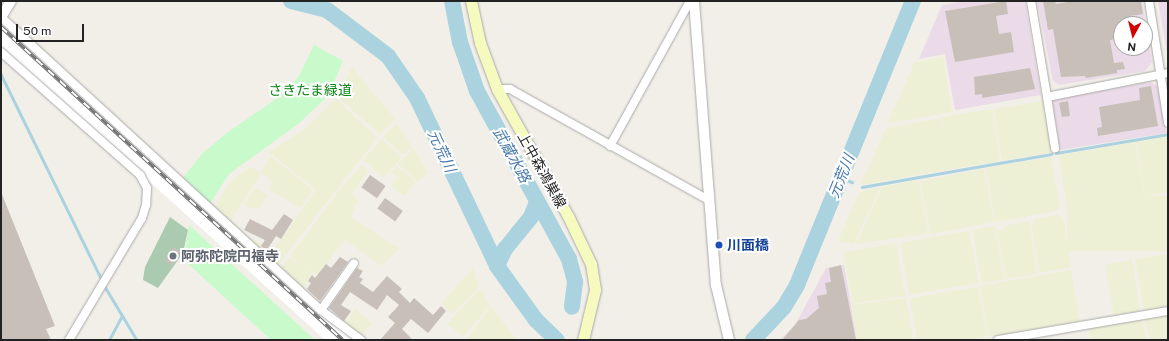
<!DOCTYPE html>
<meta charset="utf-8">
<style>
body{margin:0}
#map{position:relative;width:1169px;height:341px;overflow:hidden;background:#f2efe9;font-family:"Public Sans","Noto Sans JP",sans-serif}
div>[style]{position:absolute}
.industrial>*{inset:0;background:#ebdbe8}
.farmland>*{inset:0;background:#eef0d5;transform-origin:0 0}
.cemetery>*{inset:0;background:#aacbaf}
.park>*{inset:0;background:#c8facc}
.pier>*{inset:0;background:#fff;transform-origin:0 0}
.stream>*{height:2.5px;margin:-1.25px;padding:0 1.25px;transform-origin:1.25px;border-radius:1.25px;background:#aad3df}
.river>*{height:16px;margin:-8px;padding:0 8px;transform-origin:8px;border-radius:8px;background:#aad3df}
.building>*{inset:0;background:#c7bfb8;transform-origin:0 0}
.roads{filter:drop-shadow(0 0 1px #a9a9a9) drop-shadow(0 0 1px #a9a9a9)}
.minor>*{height:8px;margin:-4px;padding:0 4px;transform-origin:4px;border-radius:4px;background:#fff}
.tertiary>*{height:10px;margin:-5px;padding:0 5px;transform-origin:5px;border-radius:5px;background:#fff}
.secondary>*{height:11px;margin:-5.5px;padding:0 5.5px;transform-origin:5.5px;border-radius:5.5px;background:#f7fabf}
.rail>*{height:4px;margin-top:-2px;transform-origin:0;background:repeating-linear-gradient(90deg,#fff 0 8px,#707070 0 16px);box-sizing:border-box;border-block:1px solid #707070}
.dots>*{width:11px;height:11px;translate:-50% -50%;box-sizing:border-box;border:2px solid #fff;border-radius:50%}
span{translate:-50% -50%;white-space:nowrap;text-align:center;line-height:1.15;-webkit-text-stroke:4px #fff;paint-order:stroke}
.park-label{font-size:14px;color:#0c8416}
.street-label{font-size:14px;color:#222}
.transit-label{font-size:14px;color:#164399;font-weight:700}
.left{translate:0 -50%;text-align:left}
.worship-label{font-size:14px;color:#5b616d;font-weight:700}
.water-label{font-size:15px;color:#4a7aab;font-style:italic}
.frame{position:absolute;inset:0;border:2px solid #222;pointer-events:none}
.north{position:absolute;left:1113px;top:16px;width:40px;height:40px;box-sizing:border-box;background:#fff;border:1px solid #a7a7a7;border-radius:50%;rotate:187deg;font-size:11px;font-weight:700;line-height:16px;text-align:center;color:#222}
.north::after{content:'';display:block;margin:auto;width:14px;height:18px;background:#d40000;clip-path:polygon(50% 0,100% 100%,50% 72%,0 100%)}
.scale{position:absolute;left:16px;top:24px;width:68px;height:18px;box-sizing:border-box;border:2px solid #222;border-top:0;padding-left:5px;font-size:12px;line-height:14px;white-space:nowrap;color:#222;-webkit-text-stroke:3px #fff;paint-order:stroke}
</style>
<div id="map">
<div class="industrial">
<div style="clip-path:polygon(966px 1px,1025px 1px,1041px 95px,955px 110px,945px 54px,919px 59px,942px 5px)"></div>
<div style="clip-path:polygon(evenodd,1037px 1px,1142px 1px,1152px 62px,1145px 71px,1059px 85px,1053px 81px,1037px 1px,1121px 24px,1145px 24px,1145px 48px,1121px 48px,1121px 24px)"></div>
<div style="clip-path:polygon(1158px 1px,1168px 1px,1168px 59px)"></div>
<div style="clip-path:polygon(1150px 82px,1159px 87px,1167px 133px,1060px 150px,1052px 99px)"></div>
<div style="clip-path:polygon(844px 265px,857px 340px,780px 340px,795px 325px,826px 268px)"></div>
</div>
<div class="farmland">
<div style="clip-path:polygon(943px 57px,952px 112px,888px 123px,914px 63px)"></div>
<div style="clip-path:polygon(352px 67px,395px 119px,380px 135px,337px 96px)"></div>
<div style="clip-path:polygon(336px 99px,377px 138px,278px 265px,251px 239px,274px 249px,316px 190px,269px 152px,306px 128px)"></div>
<div style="left:1043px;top:101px;width:52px;height:50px;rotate:81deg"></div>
<div style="left:992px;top:109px;width:53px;height:51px;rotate:81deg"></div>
<div style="clip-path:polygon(941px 118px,950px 169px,862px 185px,862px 181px,886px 128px)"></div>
<div style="clip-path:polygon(397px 123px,412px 146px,403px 155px,383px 137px)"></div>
<div style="clip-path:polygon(1168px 137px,1168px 192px,1145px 196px,1136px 142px)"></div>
<div style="left:382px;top:139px;width:27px;height:28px;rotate:42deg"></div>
<div style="left:1135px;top:142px;width:55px;height:78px;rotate:80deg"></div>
<div style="clip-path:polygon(414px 148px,428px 172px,418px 182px,398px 164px)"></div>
<div style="clip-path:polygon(271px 156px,313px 190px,301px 208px,269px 190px,272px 181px,261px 172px)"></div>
<div style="clip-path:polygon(1051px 157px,1060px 207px,1057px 211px,995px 222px,986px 168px)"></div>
<div style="clip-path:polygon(361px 165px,368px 170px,352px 195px,358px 201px,350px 217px,399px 248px,382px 266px,345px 240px,317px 275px,290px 256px,342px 187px)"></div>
<div style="clip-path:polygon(250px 166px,261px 174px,230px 221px,215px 207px,229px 183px)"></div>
<div style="clip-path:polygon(397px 166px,416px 182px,404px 196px,391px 186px,397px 178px,391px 172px)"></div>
<div style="left:984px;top:169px;width:54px;height:65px;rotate:79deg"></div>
<div style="clip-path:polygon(916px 181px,919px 182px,928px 231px,925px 234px,856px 244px,882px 187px)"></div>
<div style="clip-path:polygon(880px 187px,854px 244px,838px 241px,859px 192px)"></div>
<div style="clip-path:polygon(255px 188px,267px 195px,259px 209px,244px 206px)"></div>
<div style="left:1168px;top:196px;width:55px;height:101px;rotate:90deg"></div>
<div style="clip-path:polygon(1057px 215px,1063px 218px,1071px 267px,1039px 273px,1032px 227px,1034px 219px)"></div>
<div style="clip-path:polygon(1029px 221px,1037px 274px,1006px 279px,997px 231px,1005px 229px,1005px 226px)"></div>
<div style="left:995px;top:226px;width:54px;height:23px;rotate:80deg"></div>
<div style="clip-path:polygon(969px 231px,979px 283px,909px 295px,901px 246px,903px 242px)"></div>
<div style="clip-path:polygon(893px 243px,897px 247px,905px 296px,853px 304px,843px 253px)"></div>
<div style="clip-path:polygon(1168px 254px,1168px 307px,1144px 311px,1135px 259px)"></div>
<div style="clip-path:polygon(290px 257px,313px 273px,303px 288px,281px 268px)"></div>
<div style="clip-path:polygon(1132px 260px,1140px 308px,1137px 312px,1114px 316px,1105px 265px)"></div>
<div style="clip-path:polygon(473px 268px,479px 287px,453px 314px,441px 303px)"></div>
<div style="clip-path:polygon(1071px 270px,1080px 322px,992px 337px,988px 335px,980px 286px)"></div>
<div style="clip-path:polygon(978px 287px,987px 334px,982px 338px,966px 340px,917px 340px,910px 298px)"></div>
<div style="clip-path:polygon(482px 290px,490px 306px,463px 336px,447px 324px,478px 291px)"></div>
<div style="clip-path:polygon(906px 298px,913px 340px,857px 340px,851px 305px)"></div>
<div style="clip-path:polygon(491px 307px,515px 338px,513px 340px,466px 340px)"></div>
<div style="clip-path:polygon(355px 309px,372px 323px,361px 336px,345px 326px)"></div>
<div style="clip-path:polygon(1168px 314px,1168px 340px,1149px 340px,1145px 318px)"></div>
<div style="clip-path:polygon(1142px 318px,1146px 340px,1090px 340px,1088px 328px)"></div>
</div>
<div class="cemetery">
<div style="clip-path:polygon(170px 217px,188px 230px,183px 253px,158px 288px,143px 280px,145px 267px)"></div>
</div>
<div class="park">
<div style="clip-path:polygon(314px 45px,343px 61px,328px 96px,298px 124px,229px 174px,209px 205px,182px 179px,203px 153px,228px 132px,279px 97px,299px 76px)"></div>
<div style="clip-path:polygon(189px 225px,315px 340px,271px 340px,184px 260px)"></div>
</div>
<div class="pier">
<div style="left:1px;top:21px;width:473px;height:20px;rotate:42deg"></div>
</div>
<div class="stream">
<div style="left:1px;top:74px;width:229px;rotate:63.9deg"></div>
<div style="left:1056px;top:153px;width:114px;rotate:-9.6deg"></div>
<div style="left:841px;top:178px;width:12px;rotate:20deg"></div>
<div style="left:862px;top:187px;width:192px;rotate:-9.9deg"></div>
<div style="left:104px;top:285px;width:64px;rotate:59deg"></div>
<div style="left:109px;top:340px;width:26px;rotate:-62deg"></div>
</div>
<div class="river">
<div style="left:291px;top:1px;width:37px;rotate:14deg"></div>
<div style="left:327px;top:10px;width:76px;rotate:37deg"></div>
<div style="left:388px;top:56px;width:51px;rotate:55.4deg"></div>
<div style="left:417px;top:98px;width:186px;rotate:64.5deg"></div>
<div style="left:497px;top:266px;width:67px;rotate:54.2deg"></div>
<div style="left:536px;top:320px;width:29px;rotate:44deg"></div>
<div style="left:452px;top:1px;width:42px;rotate:79deg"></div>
<div style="left:460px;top:42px;width:52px;rotate:70.9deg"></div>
<div style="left:477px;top:91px;width:192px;rotate:61.3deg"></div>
<div style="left:569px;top:259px;width:24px;rotate:75deg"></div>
<div style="left:575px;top:282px;width:25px;rotate:97deg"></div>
<div style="left:497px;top:266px;width:19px;rotate:-65deg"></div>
<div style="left:505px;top:249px;width:41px;rotate:-50.9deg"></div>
<div style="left:531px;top:217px;width:16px;rotate:-68deg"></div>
<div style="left:753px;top:340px;width:45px;rotate:-46.8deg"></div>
<div style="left:784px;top:307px;width:26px;rotate:-59deg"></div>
<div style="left:797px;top:285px;width:307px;rotate:-67.8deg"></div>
</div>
<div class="building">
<div style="clip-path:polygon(1006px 1px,1008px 14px,996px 16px,999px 34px,1011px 32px,1014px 52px,955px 62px,945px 11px)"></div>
<div style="clip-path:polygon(1043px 1px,1055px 1px,1056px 4px,1074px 1px,1141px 1px,1143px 14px,1130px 16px,1131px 24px,1121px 24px,1121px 38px,1110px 40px,1114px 63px,1123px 62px,1125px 69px,1117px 70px,1117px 73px,1086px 78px,1085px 76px,1061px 77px,1053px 29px,1048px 30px)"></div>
<div style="clip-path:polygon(1030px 68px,1035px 89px,982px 98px,982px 94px,975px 95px,974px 77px)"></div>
<div style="clip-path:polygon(1151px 86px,1158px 126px,1098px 136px,1097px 128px,1102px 127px,1099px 107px,1140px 100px,1139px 88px)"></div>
<div style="clip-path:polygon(1068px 101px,1070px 116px,1062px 117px,1059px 103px)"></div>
<div style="left:370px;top:175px;width:19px;height:15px;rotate:35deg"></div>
<div style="clip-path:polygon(1px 192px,55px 326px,46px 329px,51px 340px,1px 340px)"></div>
<div style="left:385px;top:198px;width:22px;height:13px;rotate:36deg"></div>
<div style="clip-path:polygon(284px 214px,293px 220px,281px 239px,276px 236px,267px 250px,261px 246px,265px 240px,244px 230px,250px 219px,272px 230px)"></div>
<div style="left:173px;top:247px;width:9px;height:16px;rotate:32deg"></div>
<div style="clip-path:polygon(340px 257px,348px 262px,320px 301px,307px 289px,311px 283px,308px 281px,312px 275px,315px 278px,326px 264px,331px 268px)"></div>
<div style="clip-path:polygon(841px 265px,856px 340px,782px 340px,799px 320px,806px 319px,819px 308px,817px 296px,827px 294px,825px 283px,831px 282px,829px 268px)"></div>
<div style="clip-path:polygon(357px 268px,363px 271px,359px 277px,363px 279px,360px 283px,373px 292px,387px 276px,402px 289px,399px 292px,410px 303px,414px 298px,433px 315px,441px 306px,446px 311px,428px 333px,411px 319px,402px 329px,413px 340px,380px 340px,395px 323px,388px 317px,399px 305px,387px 295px,377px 310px,350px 292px,341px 305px,351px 311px,344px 321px,329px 308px)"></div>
</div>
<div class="roads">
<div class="minor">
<div style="left:1031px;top:1px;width:97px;rotate:80.5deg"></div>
<div style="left:1047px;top:97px;width:123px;rotate:-11.2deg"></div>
<div style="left:1149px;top:1px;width:123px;rotate:81.1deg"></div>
<div style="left:1px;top:17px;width:434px;rotate:42.5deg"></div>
<div style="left:321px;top:310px;width:50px;rotate:36.9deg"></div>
<div style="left:1px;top:52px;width:186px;rotate:41.5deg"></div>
<div style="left:140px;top:175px;width:15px;rotate:62deg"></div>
<div style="left:147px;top:188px;width:17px;rotate:93deg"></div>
<div style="left:146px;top:205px;width:14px;rotate:107deg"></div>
<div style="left:142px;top:218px;width:142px;rotate:120.9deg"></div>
<div style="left:497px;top:89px;width:13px"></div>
<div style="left:510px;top:89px;width:229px;rotate:29.2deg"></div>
<div style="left:1047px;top:97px;width:52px;rotate:81.1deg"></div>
<div style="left:610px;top:146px;width:166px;rotate:-61.1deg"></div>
<div style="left:321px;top:310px;width:57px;rotate:-54.9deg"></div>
<div style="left:998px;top:340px;width:172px;rotate:-9.7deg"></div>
</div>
<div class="tertiary">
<div style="left:694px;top:1px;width:285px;rotate:85.6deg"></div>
<div style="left:716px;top:285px;width:57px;rotate:76.7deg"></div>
<div style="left:1px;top:17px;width:19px;rotate:-58deg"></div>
</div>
<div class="secondary">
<div style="left:471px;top:1px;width:43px;rotate:77.9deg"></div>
<div style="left:480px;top:43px;width:49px;rotate:69.7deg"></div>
<div style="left:497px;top:89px;width:145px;rotate:60.8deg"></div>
<div style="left:568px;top:216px;width:53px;rotate:64.4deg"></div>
<div style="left:591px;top:264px;width:26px;rotate:81deg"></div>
<div style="left:595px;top:290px;width:51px;rotate:103.5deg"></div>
</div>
</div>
<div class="rail">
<div style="left:1px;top:27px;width:463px;rotate:42.5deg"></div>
</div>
<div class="dots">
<div style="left:719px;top:245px;background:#1a4fb4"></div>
<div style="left:173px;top:256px;background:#6b7280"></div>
</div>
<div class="park-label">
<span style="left:310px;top:90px">さきたま緑道</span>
</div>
<div class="street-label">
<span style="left:542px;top:170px;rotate:61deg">上中森鴻巣線</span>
</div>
<div class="transit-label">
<span class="left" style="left:727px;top:245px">川面橋</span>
</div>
<div class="worship-label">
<span class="left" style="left:181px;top:256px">阿弥陀院円福寺</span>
</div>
<div class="water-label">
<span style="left:442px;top:151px;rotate:65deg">元荒川</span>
<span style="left:512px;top:155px;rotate:61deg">武蔵水路</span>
<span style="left:841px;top:176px;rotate:-68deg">元荒川</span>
</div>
<div class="frame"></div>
<div class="north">N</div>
<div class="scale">50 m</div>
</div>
